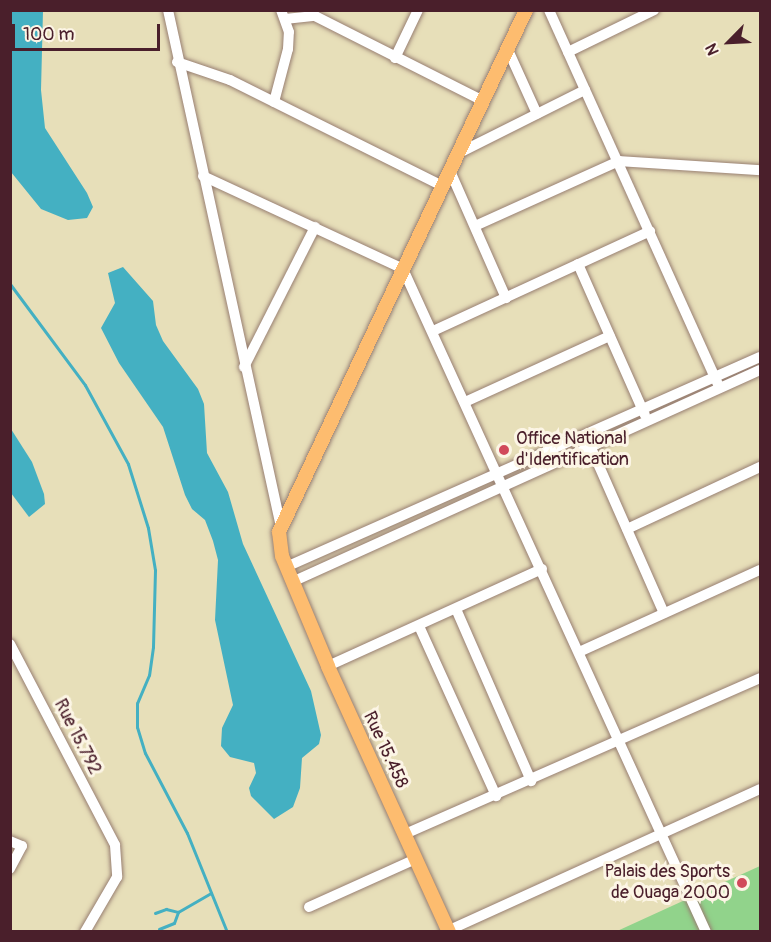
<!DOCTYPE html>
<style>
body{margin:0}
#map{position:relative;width:771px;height:942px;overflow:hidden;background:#e7dfb9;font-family:Pangolin,sans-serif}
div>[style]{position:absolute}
.green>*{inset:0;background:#91d38b}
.water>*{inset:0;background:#44b0c2}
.stream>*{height:3px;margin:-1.5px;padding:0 1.5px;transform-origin:1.5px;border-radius:1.5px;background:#44b0c2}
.roads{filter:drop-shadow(0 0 2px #987f72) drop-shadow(0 0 2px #987f72)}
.minor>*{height:10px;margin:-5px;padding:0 5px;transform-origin:5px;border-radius:5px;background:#fff}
.major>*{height:14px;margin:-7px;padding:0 7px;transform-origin:7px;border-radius:7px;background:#fdbc6f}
.dots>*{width:16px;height:16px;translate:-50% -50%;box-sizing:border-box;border:3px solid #fcf5e5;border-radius:50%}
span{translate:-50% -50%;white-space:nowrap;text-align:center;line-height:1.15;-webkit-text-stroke:6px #fcf5e5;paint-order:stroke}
.poi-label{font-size:18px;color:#4a1f2b}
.left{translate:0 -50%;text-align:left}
.right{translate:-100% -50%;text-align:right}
.street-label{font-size:18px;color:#4a1f2b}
.frame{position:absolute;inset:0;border:12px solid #4a1f2b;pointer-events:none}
.north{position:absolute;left:699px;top:12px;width:60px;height:60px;-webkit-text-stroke:4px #fcf5e5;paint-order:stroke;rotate:246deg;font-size:16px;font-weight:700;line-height:24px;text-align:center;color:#4a1f2b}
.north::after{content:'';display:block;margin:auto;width:21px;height:27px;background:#4a1f2b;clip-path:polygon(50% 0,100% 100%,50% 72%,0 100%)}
.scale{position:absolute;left:12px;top:24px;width:148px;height:27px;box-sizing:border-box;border:3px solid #4a1f2b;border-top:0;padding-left:8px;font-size:18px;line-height:21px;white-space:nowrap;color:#4a1f2b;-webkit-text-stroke:4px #fcf5e5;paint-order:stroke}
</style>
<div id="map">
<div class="green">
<div style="clip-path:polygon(760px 866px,760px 931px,615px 932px,685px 900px)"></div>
</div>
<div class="water">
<div style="clip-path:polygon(10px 11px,43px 11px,41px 90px,45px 128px,87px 193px,93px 207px,87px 218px,68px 220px,41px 209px,11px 172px)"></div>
<div style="clip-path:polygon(123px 267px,153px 301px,156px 325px,163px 341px,198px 389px,204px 404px,207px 453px,228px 492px,243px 544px,311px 691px,321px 735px,319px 744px,302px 758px,300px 788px,293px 807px,274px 819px,251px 796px,249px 788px,256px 773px,254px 763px,230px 757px,221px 746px,222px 728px,233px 705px,215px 620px,218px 560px,213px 541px,205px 520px,192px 509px,185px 495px,163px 427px,119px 363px,101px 328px,115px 303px,108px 273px)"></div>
<div style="clip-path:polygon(11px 429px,32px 462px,44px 494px,45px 504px,29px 517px,11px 493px)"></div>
</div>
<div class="stream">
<div style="left:10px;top:284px;width:126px;rotate:53.4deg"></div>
<div style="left:85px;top:385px;width:90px;rotate:61.4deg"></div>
<div style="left:128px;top:464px;width:67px;rotate:72.6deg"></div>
<div style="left:148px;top:528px;width:43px;rotate:80.5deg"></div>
<div style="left:155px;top:570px;width:77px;rotate:91.5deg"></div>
<div style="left:153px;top:647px;width:28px;rotate:98deg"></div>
<div style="left:149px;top:675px;width:30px;rotate:113deg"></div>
<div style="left:137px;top:703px;width:24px;rotate:90deg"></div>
<div style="left:137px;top:727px;width:27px;rotate:73deg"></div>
<div style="left:145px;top:753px;width:90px;rotate:62.3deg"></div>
<div style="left:187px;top:833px;width:107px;rotate:68deg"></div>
<div style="left:155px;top:913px;width:12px;rotate:-20deg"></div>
<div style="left:166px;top:909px;width:12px;rotate:14deg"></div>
<div style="left:159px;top:929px;width:16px;rotate:-22deg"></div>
<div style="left:174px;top:923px;width:12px;rotate:-70deg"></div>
<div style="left:178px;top:912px;width:38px;rotate:-30deg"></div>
</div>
<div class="roads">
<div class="minor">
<div style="left:168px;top:10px;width:529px;rotate:77.67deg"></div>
<div style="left:549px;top:10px;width:411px;rotate:65.7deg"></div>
<div style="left:285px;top:19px;width:30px;rotate:-6deg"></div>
<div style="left:315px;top:16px;width:188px;rotate:26.8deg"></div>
<div style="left:508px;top:50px;width:70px;rotate:65.6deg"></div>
<div style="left:568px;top:52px;width:96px;rotate:-26deg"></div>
<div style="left:395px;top:58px;width:53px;rotate:-64.4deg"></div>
<div style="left:177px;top:62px;width:56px;rotate:18.8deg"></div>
<div style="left:230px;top:80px;width:238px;rotate:26.5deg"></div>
<div style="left:274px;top:102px;width:55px;rotate:-75.2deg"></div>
<div style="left:288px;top:49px;width:17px;rotate:-87deg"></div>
<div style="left:289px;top:32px;width:23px;rotate:-110deg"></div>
<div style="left:459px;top:153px;width:141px;rotate:-26.6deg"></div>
<div style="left:450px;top:171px;width:139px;rotate:66.2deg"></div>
<div style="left:203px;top:176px;width:221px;rotate:24.9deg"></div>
<div style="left:403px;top:269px;width:729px;rotate:65.44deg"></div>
<div style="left:475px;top:226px;width:158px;rotate:-24.3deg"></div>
<div style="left:619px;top:161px;width:141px;rotate:3.7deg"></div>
<div style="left:578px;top:264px;width:165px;rotate:66.1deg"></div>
<div style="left:433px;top:331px;width:239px;rotate:-24.7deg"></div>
<div style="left:244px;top:367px;width:157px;rotate:-63.1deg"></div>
<div style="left:465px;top:402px;width:159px;rotate:-24.5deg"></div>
<div style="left:588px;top:441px;width:188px;rotate:66.2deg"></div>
<div style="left:627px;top:529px;width:147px;rotate:-25deg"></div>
<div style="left:286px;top:567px;width:518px;rotate:-23.9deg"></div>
<div style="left:292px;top:582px;width:514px;rotate:-24.37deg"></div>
<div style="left:456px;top:609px;width:188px;rotate:66.4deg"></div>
<div style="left:419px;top:626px;width:187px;rotate:65.6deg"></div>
<div style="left:10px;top:644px;width:227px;rotate:62.4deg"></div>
<div style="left:115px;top:845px;width:32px;rotate:86deg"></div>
<div style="left:117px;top:877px;width:64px;rotate:120.2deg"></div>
<div style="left:579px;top:652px;width:199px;rotate:-24.4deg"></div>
<div style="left:328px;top:666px;width:235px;rotate:-24.4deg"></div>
<div style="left:405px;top:834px;width:388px;rotate:-23.7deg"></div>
<div style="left:10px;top:841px;width:13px;rotate:23deg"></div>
<div style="left:22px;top:846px;width:26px;rotate:118deg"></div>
<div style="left:309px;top:907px;width:117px;rotate:-24.2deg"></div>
<div style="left:445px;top:932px;width:346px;rotate:-24.4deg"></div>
</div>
<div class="major">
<div style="left:449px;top:932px;width:292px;rotate:-114.5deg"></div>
<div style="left:328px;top:666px;width:119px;rotate:-112.7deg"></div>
<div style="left:282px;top:556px;width:24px;rotate:-97deg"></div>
<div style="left:279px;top:532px;width:577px;rotate:-64.68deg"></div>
</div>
</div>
<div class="dots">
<div style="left:504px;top:450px;background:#d1495b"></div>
<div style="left:742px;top:883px;background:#d1495b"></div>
</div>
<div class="poi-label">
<span class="left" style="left:516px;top:450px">Office National<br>d'Identification</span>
<span class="right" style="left:730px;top:883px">Palais des Sports<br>de Ouaga 2000</span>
</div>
<div class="street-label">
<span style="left:77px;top:737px;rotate:63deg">Rue 15.792</span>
<span style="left:385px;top:750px;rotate:65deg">Rue 15.458</span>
</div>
<div class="frame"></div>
<div class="north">N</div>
<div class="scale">100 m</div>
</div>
